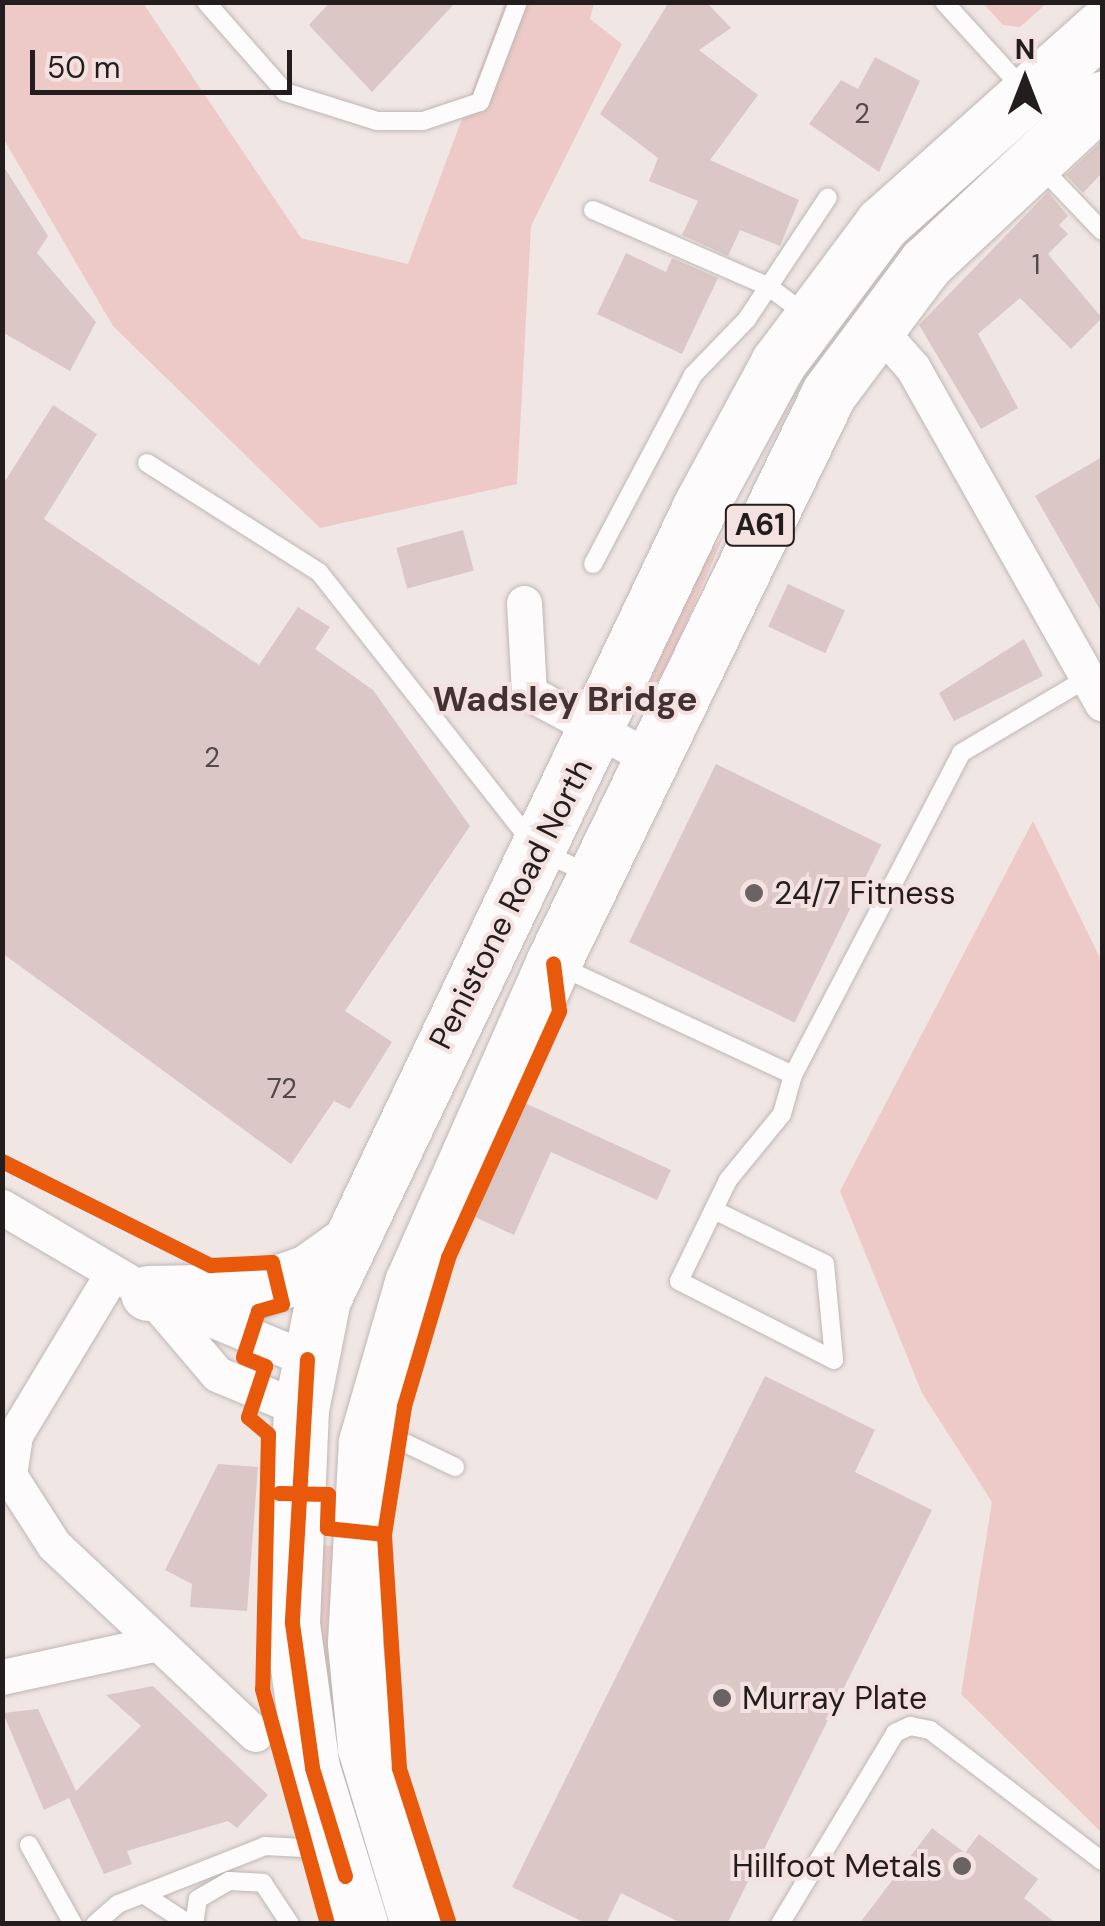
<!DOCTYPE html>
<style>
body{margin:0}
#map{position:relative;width:1105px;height:1926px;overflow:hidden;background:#f0e6e4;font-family:"DM Sans",sans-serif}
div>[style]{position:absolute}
.green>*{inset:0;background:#edcac7}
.building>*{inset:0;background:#dbc8c6;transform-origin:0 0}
.roads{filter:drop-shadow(0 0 2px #beb7b5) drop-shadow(0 0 2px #beb7b5)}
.service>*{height:18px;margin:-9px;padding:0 9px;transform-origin:9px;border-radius:9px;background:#fdfbfb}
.minor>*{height:35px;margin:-17.5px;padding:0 17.5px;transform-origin:17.5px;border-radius:17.5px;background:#fdfbfb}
.trunk>*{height:55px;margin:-27.5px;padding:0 27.5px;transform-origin:27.5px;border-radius:27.5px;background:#fdfbfb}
.cycleway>*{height:15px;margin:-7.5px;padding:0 7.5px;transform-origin:7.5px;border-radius:7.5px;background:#e8590c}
.dots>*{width:28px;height:28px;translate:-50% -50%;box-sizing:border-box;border:5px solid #f4e2e0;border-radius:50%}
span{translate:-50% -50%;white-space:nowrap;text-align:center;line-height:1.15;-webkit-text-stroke:8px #f4e2e0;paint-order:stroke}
.number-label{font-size:28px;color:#524847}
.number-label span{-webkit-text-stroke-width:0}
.shield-label span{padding:2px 8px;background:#f4e2e0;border:2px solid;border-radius:8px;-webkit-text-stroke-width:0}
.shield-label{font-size:30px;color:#241d1d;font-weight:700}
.poi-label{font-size:32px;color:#241d1d}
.left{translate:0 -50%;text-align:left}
.right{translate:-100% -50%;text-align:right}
.street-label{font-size:32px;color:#241d1d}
.neighbourhood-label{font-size:35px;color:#423332;font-weight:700}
.frame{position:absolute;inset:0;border:5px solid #241d1d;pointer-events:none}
.north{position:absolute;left:975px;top:30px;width:100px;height:100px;-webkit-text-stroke:8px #f4e2e0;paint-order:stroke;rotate:0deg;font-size:28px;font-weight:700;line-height:40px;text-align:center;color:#241d1d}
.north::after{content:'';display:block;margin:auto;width:35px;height:45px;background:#241d1d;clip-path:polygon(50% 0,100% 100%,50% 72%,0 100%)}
.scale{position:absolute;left:30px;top:50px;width:262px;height:45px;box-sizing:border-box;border:5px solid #241d1d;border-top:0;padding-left:12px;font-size:30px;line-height:35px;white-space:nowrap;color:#241d1d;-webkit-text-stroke:8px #f4e2e0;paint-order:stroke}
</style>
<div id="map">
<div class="green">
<div style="clip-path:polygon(2px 3px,143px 3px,301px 238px,408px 264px,505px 3px,594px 3px,590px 19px,622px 44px,531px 226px,517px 484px,320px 528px,113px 326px,3px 138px)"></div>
<div style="clip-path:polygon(983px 3px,1047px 3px,1020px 27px,1003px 25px)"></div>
<div style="clip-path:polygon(725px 533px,647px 713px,636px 712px,703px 562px)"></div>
<div style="clip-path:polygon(1033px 821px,1102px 962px,1102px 1833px,961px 1694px,992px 1502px,922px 1393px,840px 1191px)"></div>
<div style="clip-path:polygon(312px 1545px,333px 1546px,335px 1709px,326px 1714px)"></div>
</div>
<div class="building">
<div style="clip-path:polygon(330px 2px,456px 2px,372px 92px,309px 25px)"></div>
<div style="clip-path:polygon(669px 2px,706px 2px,731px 28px,699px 50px,758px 95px,710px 160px,799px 200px,780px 246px,740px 230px,728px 256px,682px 235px,698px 201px,649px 181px,658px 158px,600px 114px)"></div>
<div style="clip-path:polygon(875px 57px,920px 81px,879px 172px,809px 124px,841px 80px,858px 89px)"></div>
<div style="clip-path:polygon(1102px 141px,1102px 173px,1083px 193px,1066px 175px)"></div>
<div style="clip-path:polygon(2px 164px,48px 236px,37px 253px,96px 322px,70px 371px,2px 332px)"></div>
<div style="clip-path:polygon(1048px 192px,1068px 216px,1059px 225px,1068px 234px,1048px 254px,1102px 318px,1071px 349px,1020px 298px,978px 334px,1018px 408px,981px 429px,919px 325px)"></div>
<div style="clip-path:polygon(626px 253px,666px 272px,672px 258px,718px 278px,682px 354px,597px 314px)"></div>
<div style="clip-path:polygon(53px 405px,97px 434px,44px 519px,259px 665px,298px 607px,330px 627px,315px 649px,373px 690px,470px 826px,345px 1011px,392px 1042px,350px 1109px,334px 1101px,291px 1164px,2px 953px,2px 486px)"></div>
<div style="clip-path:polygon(1102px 457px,1102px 613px,1035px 496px)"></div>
<div style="left:463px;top:530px;width:42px;height:69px;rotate:75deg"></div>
<div style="left:788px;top:584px;width:63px;height:47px;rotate:25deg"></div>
<div style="clip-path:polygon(1024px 639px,1043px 676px,954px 721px,939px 693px)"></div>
<div style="left:716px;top:764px;width:184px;height:198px;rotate:26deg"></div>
<div style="clip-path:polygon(525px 1103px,671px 1170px,657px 1200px,551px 1152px,514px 1235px,475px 1217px)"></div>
<div style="clip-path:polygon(765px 1376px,875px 1430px,855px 1472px,932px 1510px,727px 1924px,683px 1924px,621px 1893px,606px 1924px,587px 1924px,512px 1887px)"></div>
<div style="clip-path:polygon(218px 1464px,258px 1467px,247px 1611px,190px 1607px,192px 1584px,165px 1570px)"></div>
<div style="clip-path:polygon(153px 1686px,268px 1795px,237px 1828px,228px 1821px,127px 1851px,132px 1864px,104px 1874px,69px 1798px,44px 1810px,3px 1713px,38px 1709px,76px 1791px,141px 1726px,106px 1695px)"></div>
<div style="clip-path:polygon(932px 1828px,965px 1853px,979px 1834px,1038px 1879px,1024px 1898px,1057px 1924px,859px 1924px)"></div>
</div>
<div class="roads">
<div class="service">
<div style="left:206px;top:2px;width:120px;rotate:48.7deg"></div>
<div style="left:285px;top:92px;width:96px;rotate:17.5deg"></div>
<div style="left:377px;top:121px;width:46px"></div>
<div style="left:423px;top:121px;width:60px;rotate:-18.4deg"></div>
<div style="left:480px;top:102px;width:107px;rotate:-69.2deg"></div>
<div style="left:944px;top:2px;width:119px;rotate:47.7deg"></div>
<div style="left:1039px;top:165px;width:91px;rotate:46.3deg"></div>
<div style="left:593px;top:210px;width:192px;rotate:23.6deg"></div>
<div style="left:769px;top:287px;width:47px;rotate:36.4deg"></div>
<div style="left:147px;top:463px;width:204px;rotate:32.4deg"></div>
<div style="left:319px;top:572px;width:354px;rotate:51.8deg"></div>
<div style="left:538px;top:850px;width:56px;rotate:25.2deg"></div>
<div style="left:593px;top:564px;width:214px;rotate:-62.1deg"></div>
<div style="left:693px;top:375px;width:78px;rotate:-46deg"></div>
<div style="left:747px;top:319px;width:146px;rotate:-56.4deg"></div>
<div style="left:557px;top:965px;width:260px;rotate:25deg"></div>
<div style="left:793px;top:1075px;width:363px;rotate:-62.4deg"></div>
<div style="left:961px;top:753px;width:149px;rotate:-30.7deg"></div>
<div style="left:714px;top:1210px;width:123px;rotate:25.9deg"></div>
<div style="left:825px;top:1264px;width:96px;rotate:84.6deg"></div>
<div style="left:834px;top:1360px;width:174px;rotate:-153deg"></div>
<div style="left:679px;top:1281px;width:112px;rotate:-64.1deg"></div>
<div style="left:728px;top:1180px;width:85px;rotate:-50.7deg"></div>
<div style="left:782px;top:1114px;width:41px;rotate:-74.2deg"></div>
<div style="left:374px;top:1428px;width:90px;rotate:25.7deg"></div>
<div style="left:29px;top:1845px;width:90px;rotate:60.9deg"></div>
<div style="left:143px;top:1894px;width:55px;rotate:33.1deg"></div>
<div style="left:95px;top:1924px;width:30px;rotate:-41deg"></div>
<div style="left:118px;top:1904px;width:158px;rotate:-21.5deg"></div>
<div style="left:265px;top:1846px;width:39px;rotate:3deg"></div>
<div style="left:304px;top:1848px;width:30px;rotate:33deg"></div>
<div style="left:194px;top:1924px;width:25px;rotate:-81deg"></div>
<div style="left:198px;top:1899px;width:36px;rotate:-30deg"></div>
<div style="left:229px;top:1881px;width:34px;rotate:3deg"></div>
<div style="left:263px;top:1883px;width:49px;rotate:56.6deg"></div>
<div style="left:780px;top:1924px;width:223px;rotate:-58.9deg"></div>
<div style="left:895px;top:1733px;width:17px;rotate:-25deg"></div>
<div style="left:910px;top:1726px;width:20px;rotate:11deg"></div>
<div style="left:930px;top:1730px;width:216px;rotate:37.3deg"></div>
</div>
<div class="minor">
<div style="left:875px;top:325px;width:57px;rotate:48.5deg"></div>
<div style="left:913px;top:368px;width:385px;rotate:60.6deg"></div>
<div style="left:524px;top:603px;width:90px;rotate:86.8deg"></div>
<div style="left:529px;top:693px;width:137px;rotate:28.2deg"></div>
<div style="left:2px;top:1207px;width:169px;rotate:30.5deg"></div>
<div style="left:148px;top:1293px;width:172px;rotate:22.5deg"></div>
<div style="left:112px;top:1274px;width:188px;rotate:121.1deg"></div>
<div style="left:15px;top:1435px;width:40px;rotate:98.5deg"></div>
<div style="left:9px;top:1475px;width:83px;rotate:57.3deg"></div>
<div style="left:54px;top:1545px;width:276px;rotate:43.2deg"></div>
<div style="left:149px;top:1294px;width:105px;rotate:49.6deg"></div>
<div style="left:217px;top:1374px;width:91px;rotate:22.6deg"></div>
<div style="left:2px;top:1677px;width:160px;rotate:-12.3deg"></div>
</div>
<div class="trunk">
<div style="left:148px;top:1293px;width:106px;rotate:-1.1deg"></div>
<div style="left:254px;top:1291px;width:57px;rotate:-19.4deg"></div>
<div style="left:308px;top:1272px;width:48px;rotate:-35.7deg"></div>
<div style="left:360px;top:1924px;width:163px;rotate:-107.1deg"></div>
<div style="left:312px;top:1768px;width:146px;rotate:-97.9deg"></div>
<div style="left:292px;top:1623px;width:214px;rotate:-87.6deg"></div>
<div style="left:301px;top:1409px;width:112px;rotate:-78.7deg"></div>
<div style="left:323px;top:1299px;width:879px;rotate:-64.54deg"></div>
<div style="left:701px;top:505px;width:162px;rotate:-61.5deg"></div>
<div style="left:778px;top:363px;width:174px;rotate:-53.2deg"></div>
<div style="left:882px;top:224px;width:295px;rotate:-41.8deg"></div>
<div style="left:418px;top:1924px;width:185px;rotate:-106.7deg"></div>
<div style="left:365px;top:1747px;width:104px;rotate:-95.5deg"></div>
<div style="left:355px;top:1643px;width:201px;rotate:-86.9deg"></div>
<div style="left:366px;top:1442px;width:166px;rotate:-73.9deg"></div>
<div style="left:412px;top:1283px;width:350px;rotate:-66.2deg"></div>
<div style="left:553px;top:963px;width:633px;rotate:-64.16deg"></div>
<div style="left:829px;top:393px;width:162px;rotate:-53.3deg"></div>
<div style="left:926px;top:263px;width:241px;rotate:-43deg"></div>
</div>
</div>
<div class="cycleway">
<div style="left:2px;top:1161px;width:233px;rotate:26.6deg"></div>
<div style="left:210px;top:1265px;width:62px;rotate:-2.8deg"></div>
<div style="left:272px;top:1262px;width:43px;rotate:76.6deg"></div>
<div style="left:282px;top:1304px;width:25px;rotate:164deg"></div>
<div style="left:258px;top:1311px;width:48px;rotate:108.1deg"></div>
<div style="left:243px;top:1357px;width:24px;rotate:22deg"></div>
<div style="left:265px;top:1366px;width:54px;rotate:108.4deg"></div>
<div style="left:248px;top:1417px;width:26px;rotate:40deg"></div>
<div style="left:268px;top:1434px;width:255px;rotate:91.3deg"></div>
<div style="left:262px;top:1689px;width:244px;rotate:74.5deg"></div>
<div style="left:307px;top:1359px;width:264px;rotate:93.3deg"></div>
<div style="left:292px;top:1623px;width:146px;rotate:82.1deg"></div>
<div style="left:312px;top:1768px;width:113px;rotate:73deg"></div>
<div style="left:279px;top:1493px;width:49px;rotate:1.2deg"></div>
<div style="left:328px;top:1494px;width:34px;rotate:92deg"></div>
<div style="left:327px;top:1528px;width:57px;rotate:6deg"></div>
<div style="left:449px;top:1924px;width:164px;rotate:-107.8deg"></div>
<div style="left:399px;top:1768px;width:234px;rotate:-93.7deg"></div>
<div style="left:384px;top:1534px;width:130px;rotate:-81.1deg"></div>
<div style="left:404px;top:1406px;width:155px;rotate:-73.5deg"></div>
<div style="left:448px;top:1257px;width:270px;rotate:-65.7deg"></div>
<div style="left:559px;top:1011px;width:48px;rotate:-97.1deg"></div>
</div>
<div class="dots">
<div style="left:754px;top:893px;background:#6b6363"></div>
<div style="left:722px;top:1698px;background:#6b6363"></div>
<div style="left:962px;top:1866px;background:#6b6363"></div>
</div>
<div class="number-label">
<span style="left:862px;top:114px">2</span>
<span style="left:1036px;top:265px">1</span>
<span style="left:212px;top:758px">2</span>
<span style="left:282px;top:1089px">72</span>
</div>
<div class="shield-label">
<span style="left:760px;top:525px">A61</span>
</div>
<div class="poi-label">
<span class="left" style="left:774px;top:893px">24/7 Fitness</span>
<span class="left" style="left:742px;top:1698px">Murray Plate</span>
<span class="right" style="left:942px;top:1866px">Hillfoot Metals</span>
</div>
<div class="street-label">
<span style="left:511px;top:904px;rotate:-63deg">Penistone Road North</span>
</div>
<div class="neighbourhood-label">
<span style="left:565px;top:699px">Wadsley Bridge</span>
</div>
<div class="frame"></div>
<div class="north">N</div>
<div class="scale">50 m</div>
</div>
